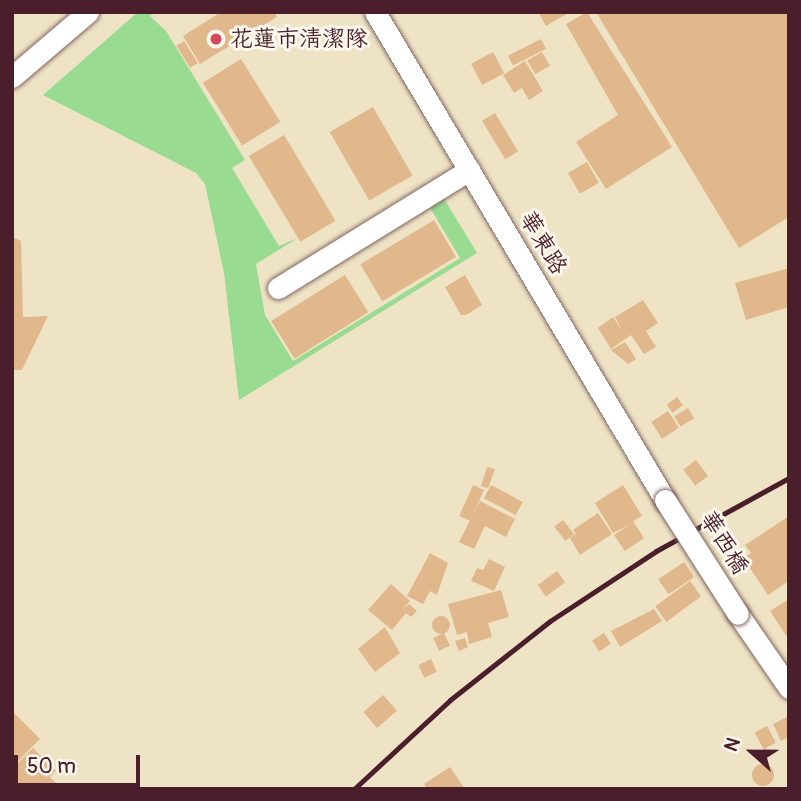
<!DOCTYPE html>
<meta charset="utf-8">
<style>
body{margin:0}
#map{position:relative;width:801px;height:801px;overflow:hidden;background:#eee4c5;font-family:Pangolin,"LXGW WenKai TC",sans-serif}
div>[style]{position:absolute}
.green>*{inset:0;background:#99db91}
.building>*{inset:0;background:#e1b78c;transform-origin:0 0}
.round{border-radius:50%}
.roads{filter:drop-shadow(0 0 2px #836461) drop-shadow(0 0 2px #836461)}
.minor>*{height:21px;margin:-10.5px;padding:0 10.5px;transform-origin:10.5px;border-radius:10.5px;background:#fff}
.rail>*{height:5px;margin:-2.5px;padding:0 2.5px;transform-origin:2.5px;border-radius:2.5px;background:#4a1f2b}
.bridges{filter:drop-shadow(0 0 2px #836461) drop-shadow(0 0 2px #836461)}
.minor-bridge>*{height:21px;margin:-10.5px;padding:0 10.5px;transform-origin:10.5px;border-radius:10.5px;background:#fff}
.dots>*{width:19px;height:19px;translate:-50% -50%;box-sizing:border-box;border:4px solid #fbf7ec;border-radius:50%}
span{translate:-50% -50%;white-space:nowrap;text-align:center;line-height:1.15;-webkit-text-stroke:6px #fbf7ec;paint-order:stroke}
.poi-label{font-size:23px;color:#4a1f2b}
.left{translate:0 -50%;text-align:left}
.street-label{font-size:23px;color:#4a1f2b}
.frame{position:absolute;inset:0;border:14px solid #4a1f2b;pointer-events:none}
.north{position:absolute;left:717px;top:717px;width:70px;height:70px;-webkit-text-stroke:5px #fbf7ec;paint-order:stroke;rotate:291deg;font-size:19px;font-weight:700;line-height:28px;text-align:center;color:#4a1f2b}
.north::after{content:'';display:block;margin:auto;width:24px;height:32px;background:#4a1f2b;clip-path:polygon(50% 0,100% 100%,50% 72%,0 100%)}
.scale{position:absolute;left:14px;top:755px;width:126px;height:32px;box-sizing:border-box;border:4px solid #4a1f2b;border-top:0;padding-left:9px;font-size:21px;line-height:24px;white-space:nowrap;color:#4a1f2b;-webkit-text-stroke:5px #fbf7ec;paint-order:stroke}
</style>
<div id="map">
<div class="green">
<div style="clip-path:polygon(138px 12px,155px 12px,150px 16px,166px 31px,245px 160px,232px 168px,279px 246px,298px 238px,256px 264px,265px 315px,293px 361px,460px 258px,429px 206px,443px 197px,477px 253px,239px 400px,224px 273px,205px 184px,196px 173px,43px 95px)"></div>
</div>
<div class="building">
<div style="clip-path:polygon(221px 12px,274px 12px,277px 17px,200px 64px,183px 36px)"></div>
<div style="clip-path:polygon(538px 12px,570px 12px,546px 26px)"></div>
<div style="clip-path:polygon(587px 12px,672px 147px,606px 189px,576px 142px,618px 115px,566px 24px)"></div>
<div style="clip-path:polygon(596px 12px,789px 12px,789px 217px,739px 248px)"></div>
<div style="left:541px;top:39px;width:11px;height:37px;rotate:63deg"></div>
<div style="left:184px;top:41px;width:26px;height:9px;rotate:58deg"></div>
<div style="left:493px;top:52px;width:24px;height:25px;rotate:62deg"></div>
<div style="left:542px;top:52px;width:16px;height:17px;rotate:60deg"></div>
<div style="left:241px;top:59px;width:74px;height:45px;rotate:58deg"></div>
<div style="clip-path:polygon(525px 61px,543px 91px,529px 100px,522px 88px,514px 93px,503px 75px)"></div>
<div style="left:373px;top:107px;width:79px;height:50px;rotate:60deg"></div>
<div style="left:495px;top:113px;width:45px;height:15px;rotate:59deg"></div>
<div style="left:284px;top:135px;width:100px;height:41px;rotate:59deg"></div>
<div style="left:587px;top:162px;width:24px;height:22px;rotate:60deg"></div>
<div style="left:434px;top:220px;width:43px;height:86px;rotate:59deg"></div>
<div style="clip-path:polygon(12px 237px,21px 241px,23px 317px,48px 316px,22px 370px,12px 370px)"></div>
<div style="clip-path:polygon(789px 268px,789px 307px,746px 320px,735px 283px)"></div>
<div style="left:345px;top:275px;width:44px;height:87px;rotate:58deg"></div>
<div style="clip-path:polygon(465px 275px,482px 305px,466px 315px,461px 315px,445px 287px)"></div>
<div style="clip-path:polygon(643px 300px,658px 323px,646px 331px,656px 347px,644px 354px,631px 335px,611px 349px,598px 328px,613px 317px,623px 332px,615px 317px)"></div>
<div style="clip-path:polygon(625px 342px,636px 359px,628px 364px,611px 350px)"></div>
<div style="left:677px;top:397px;width:10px;height:13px;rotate:53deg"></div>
<div style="left:688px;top:408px;width:12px;height:16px;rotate:59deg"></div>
<div style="left:668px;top:411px;width:20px;height:20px;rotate:57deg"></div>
<div style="left:696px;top:460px;width:20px;height:16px;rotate:53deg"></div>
<div style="clip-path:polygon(487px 467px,495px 469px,488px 488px,481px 486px)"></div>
<div style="left:473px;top:485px;width:12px;height:34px;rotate:24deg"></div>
<div style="left:491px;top:485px;width:36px;height:15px;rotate:28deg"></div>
<div style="clip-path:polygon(623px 485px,642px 516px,633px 521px,644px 538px,625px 551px,614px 535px,629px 525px,613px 533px,595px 503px)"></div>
<div style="clip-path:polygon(480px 501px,515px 519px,506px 537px,485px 526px,474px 549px,459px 542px)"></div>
<div style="clip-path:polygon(598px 513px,612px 534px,580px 555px,570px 538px,576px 534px,573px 530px)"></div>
<div style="clip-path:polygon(789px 516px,789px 581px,768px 595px,743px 558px,751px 553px,745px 545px)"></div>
<div style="left:563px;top:520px;width:18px;height:11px;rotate:52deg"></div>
<div style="clip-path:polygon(430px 553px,448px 563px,437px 595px,430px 591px,423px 604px,407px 596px)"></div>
<div style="clip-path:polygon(489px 559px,505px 567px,494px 591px,471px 581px,477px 568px,483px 570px)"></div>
<div style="left:684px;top:562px;width:18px;height:31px;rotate:56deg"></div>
<div style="left:557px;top:571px;width:14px;height:24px;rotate:54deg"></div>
<div style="left:690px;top:581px;width:19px;height:43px;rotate:54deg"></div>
<div style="clip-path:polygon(391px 584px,410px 601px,402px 610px,409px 604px,417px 611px,411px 617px,406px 613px,392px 630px,368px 610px)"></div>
<div style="clip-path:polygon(501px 590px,509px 617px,488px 623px,492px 637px,469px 644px,467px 632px,457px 635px,448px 604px)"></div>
<div style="clip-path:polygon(789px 599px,789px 640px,770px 611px)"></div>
<div style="clip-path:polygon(654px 609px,662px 621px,620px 647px,611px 631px)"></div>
<div class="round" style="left:432px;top:616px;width:18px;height:18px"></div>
<div style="clip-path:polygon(385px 627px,400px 653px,375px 672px,358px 649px)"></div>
<div style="left:444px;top:633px;width:14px;height:12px;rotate:65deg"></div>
<div style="left:604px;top:633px;width:13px;height:14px;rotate:58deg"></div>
<div style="clip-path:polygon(465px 638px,468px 647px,459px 651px,455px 641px)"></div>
<div style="left:431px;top:659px;width:14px;height:14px;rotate:65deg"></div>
<div style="left:383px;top:695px;width:21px;height:26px;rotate:49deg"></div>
<div style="clip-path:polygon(12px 711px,40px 739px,17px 762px,12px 757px)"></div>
<div style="clip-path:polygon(787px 717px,789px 737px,781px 741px,773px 724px)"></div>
<div style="left:767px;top:726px;width:19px;height:14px;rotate:62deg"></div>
<div style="clip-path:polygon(33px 748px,56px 771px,50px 777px,62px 789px,25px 789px,12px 776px,12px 769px)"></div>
<div class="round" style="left:752px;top:764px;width:22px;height:22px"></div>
<div style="clip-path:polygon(450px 767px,465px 789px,427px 789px,424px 784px)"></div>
</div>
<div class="roads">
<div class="minor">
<div style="left:375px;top:12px;width:568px;rotate:59.28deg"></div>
<div style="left:12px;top:77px;width:100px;rotate:-40.5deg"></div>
<div style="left:278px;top:288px;width:225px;rotate:-31.7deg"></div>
<div style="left:738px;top:614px;width:90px;rotate:55.4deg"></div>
</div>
</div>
<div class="rail">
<div style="left:354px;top:789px;width:131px;rotate:-42.8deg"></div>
<div style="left:450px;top:700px;width:127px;rotate:-38.3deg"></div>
<div style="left:550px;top:621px;width:127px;rotate:-33.4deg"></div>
<div style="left:656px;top:551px;width:152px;rotate:-28.8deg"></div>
</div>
<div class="bridges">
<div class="minor-bridge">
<div style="left:665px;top:500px;width:135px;rotate:57.4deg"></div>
</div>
</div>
<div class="dots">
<div style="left:216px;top:39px;background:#d1495b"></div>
</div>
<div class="poi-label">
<span class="left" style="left:230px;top:39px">花蓮市清潔隊</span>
</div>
<div class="street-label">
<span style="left:543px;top:243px;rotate:59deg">華東路</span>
<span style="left:724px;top:543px;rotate:58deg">華西橋</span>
</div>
<div class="frame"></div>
<div class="north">N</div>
<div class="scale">50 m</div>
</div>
